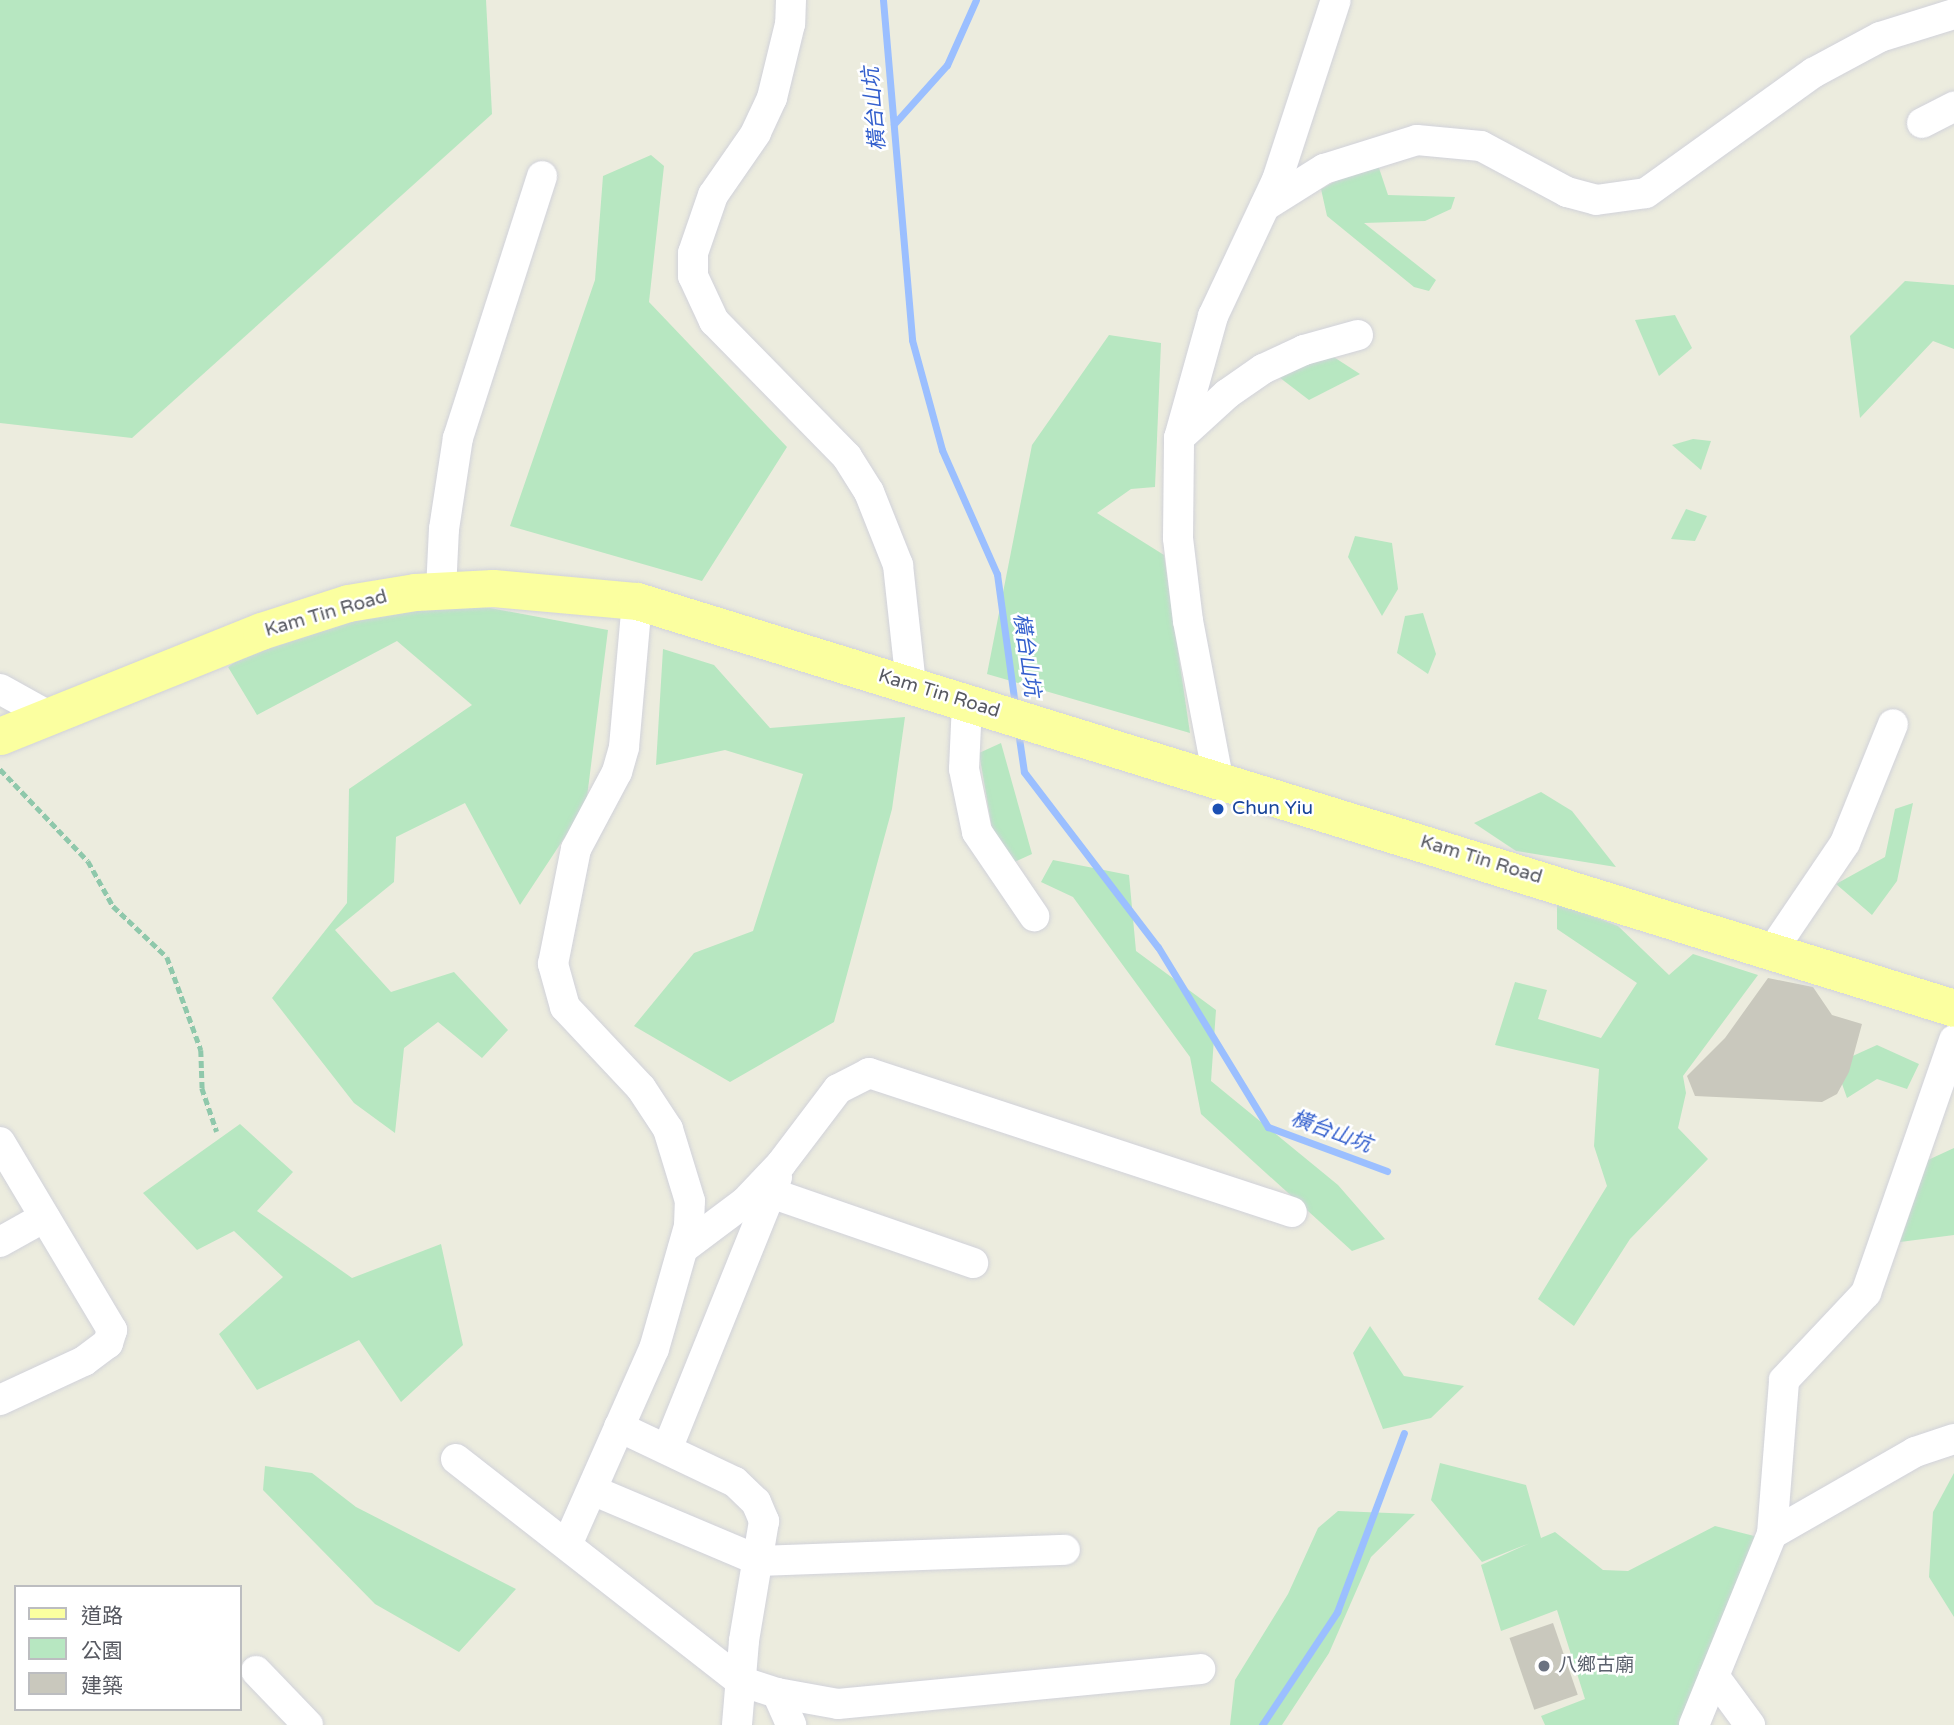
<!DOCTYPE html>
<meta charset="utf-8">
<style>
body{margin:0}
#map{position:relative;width:1954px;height:1725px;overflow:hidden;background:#ececde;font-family:"Varela Round","Noto Sans TC",sans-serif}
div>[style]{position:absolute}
.green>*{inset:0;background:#b7e7c1}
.stream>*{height:7px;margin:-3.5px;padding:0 3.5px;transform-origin:3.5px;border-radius:3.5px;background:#9bbfff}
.building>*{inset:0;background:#c9c8bd;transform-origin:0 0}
.path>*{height:4.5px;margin-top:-2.25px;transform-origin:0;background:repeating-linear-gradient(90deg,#8fc8ab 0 7px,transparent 0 10.5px)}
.roads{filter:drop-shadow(0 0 2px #d1d2da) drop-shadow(0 0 2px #d1d2da)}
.minor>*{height:30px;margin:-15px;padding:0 15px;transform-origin:15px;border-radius:15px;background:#fff}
.major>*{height:37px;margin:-18.5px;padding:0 18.5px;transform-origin:18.5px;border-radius:18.5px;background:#fbffa0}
.dots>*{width:19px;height:19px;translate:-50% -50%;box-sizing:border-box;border:4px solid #fff;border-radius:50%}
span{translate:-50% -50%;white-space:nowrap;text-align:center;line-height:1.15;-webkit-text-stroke:5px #fff;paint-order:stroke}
.street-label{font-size:19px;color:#575961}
.transit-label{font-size:19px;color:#164399}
.left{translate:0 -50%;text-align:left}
.worship-label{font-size:19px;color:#5b616d}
.water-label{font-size:21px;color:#335fcd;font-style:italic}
.legend{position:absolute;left:14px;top:1585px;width:228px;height:126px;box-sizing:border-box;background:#fff;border:2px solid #bcbdc0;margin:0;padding:9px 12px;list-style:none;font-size:21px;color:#575961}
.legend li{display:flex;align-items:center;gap:14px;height:35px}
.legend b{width:35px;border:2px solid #bcbdc0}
</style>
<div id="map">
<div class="green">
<div style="clip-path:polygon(0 0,486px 0,492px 114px,132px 438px,0 423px)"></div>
<div style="clip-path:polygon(651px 155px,664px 166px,649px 302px,787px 447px,702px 581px,510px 526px,595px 280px,603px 176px)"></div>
<div style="clip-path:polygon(1376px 159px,1388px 195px,1455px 197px,1451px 209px,1425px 221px,1364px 223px,1436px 280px,1429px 291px,1414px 287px,1327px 216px,1321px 189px)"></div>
<div style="clip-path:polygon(1905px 281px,1954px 285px,1954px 349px,1933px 341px,1860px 418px,1850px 336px)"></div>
<div style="clip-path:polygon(1675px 315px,1692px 348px,1659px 376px,1635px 320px)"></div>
<div style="clip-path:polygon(1109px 335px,1161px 343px,1155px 487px,1131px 489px,1097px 513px,1164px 555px,1190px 733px,987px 674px,1032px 445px)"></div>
<div style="clip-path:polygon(1326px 352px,1360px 374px,1309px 400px,1275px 374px)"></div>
<div style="clip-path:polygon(1693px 439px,1711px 441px,1701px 470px,1672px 445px)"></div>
<div style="clip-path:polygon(1686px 509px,1707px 516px,1695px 541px,1671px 539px)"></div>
<div style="clip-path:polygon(1355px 536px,1392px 543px,1398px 589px,1382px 616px,1348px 557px)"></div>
<div style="clip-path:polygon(453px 601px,608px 630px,586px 805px,520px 905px,465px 803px,396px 837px,394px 882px,335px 930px,391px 992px,454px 972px,508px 1030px,482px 1058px,438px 1022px,404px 1048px,395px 1133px,354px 1103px,272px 998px,347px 903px,349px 789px,472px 705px,397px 641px,257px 715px,228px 667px,313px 608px)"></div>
<div style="clip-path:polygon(1423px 613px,1436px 654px,1428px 674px,1397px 653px,1405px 616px)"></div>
<div style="clip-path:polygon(663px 649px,714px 665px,770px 728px,905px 717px,892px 809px,834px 1022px,730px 1082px,634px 1026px,694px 953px,753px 931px,803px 774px,725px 750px,656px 765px)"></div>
<div style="clip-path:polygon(1001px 743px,1032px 854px,999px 869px,979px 753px)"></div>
<div style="clip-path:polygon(1541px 792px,1572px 811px,1616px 867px,1516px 851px,1474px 823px)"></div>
<div style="clip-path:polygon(1913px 803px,1897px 881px,1872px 915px,1836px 884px,1885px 857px,1895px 809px)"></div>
<div style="clip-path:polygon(1053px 860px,1129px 875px,1136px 951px,1216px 1010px,1211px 1081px,1338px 1185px,1385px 1239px,1352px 1251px,1201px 1114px,1190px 1057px,1073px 897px,1041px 882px)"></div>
<div style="clip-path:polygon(1557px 903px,1618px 926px,1669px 975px,1693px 954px,1758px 975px,1683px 1076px,1686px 1093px,1678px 1128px,1708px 1159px,1630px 1239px,1574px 1326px,1538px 1299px,1607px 1186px,1594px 1146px,1599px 1069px,1495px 1045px,1515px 982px,1547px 990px,1538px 1019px,1601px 1038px,1637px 983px,1557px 929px)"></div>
<div style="clip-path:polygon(1877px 1045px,1919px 1064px,1907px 1089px,1877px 1079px,1847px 1098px,1835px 1064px)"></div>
<div style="clip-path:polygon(240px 1124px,293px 1172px,257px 1211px,352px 1278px,441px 1244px,463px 1345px,401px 1402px,359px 1340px,257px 1390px,219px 1334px,283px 1277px,234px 1231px,197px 1250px,143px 1193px)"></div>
<div style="clip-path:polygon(1954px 1148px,1954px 1235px,1900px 1242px,1928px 1160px)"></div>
<div style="clip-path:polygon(1370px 1326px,1404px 1376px,1464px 1386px,1431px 1418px,1383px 1429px,1353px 1353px)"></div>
<div style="clip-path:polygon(1440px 1463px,1526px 1485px,1541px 1538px,1555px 1532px,1603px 1570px,1628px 1571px,1715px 1526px,1758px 1537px,1679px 1725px,1545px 1725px,1541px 1716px,1585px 1699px,1557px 1610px,1501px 1631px,1481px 1565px,1530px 1543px,1482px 1562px,1431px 1500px)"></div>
<div style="clip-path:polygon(265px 1466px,312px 1473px,356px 1507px,516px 1589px,459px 1652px,375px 1604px,263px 1490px)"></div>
<div style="clip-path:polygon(1954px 1473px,1954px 1617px,1929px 1577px,1933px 1512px)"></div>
<div style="clip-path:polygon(1338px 1511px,1415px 1514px,1371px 1557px,1329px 1653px,1282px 1725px,1230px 1725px,1235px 1680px,1288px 1594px,1318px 1528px)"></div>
</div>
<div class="stream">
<div style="left:883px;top:0;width:341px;rotate:85.1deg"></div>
<div style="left:912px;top:340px;width:114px;rotate:74.7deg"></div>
<div style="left:942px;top:450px;width:136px;rotate:66.1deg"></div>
<div style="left:997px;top:574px;width:133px;rotate:82.2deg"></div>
<div style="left:894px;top:124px;width:79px;rotate:-48.1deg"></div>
<div style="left:947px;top:65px;width:71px;rotate:-66deg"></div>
<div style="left:1018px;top:731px;width:41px;rotate:81.7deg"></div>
<div style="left:1024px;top:772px;width:220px;rotate:52.6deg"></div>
<div style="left:1158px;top:947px;width:211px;rotate:58.6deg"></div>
<div style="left:1268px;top:1127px;width:127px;rotate:20.3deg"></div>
<div style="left:1262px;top:1725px;width:136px;rotate:-56.4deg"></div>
<div style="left:1337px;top:1612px;width:191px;rotate:-69.5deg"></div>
</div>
<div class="building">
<div style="clip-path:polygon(1768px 978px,1813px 987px,1832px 1015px,1862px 1024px,1849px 1072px,1837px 1094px,1822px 1102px,1695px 1096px,1687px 1076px,1725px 1038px)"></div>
<div style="left:1553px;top:1623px;width:76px;height:46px;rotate:71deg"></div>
</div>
<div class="path">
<div style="left:0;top:769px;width:127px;rotate:46.3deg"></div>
<div style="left:88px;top:861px;width:51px;rotate:60.9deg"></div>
<div style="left:113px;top:906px;width:74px;rotate:43.4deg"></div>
<div style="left:167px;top:957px;width:99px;rotate:69.9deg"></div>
<div style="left:201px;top:1050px;width:38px;rotate:88deg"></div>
<div style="left:202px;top:1088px;width:46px;rotate:71.2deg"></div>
</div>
<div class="roads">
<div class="minor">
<div style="left:791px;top:0;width:24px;rotate:92deg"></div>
<div style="left:790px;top:24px;width:76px;rotate:103.7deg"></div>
<div style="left:772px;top:98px;width:38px;rotate:115deg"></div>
<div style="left:756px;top:133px;width:75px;rotate:124.7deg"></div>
<div style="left:713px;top:195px;width:61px;rotate:109deg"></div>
<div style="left:693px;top:253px;width:23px;rotate:90deg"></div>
<div style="left:693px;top:276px;width:50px;rotate:65deg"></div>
<div style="left:714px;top:321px;width:190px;rotate:45.6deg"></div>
<div style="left:847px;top:457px;width:41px;rotate:57.8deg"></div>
<div style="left:869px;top:492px;width:79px;rotate:68.3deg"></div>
<div style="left:898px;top:565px;width:121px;rotate:83.8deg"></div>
<div style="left:1922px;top:123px;width:36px;rotate:-27deg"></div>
<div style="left:1265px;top:206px;width:70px;rotate:-32.1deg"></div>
<div style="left:1324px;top:169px;width:97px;rotate:-17.3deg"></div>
<div style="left:1417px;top:140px;width:64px;rotate:5.4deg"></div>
<div style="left:1481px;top:146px;width:98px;rotate:28.1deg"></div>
<div style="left:1567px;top:192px;width:30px;rotate:15deg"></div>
<div style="left:1596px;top:200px;width:50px;rotate:-8deg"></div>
<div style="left:1646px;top:193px;width:206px;rotate:-35.7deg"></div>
<div style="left:1813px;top:73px;width:76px;rotate:-28.2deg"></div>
<div style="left:1880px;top:37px;width:77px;rotate:-17.3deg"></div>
<div style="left:1179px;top:438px;width:65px;rotate:-42.5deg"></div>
<div style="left:1227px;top:394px;width:44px;rotate:-34.8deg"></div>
<div style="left:1263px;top:369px;width:45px;rotate:-24.9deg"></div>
<div style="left:1304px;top:350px;width:56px;rotate:-15.5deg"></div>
<div style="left:441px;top:590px;width:61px;rotate:-87.2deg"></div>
<div style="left:444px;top:529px;width:92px;rotate:-81.3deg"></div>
<div style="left:458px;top:438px;width:275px;rotate:-72.2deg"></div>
<div style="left:0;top:689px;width:56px;rotate:28.9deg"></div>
<div style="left:967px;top:703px;width:66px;rotate:92.6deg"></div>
<div style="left:964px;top:769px;width:64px;rotate:78.3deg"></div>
<div style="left:977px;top:832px;width:102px;rotate:55.8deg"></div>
<div style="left:1218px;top:778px;width:160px;rotate:-100.8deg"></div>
<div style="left:1188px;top:621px;width:84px;rotate:-96.9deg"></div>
<div style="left:1178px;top:538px;width:100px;rotate:-89.4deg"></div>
<div style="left:1179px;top:438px;width:127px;rotate:-74.4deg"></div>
<div style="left:1213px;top:316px;width:150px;rotate:-64.8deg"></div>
<div style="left:1277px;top:180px;width:189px;rotate:-71.9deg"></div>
<div style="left:1772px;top:951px;width:130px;rotate:-55.9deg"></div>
<div style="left:1845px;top:843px;width:128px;rotate:-68deg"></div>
<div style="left:0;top:1142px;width:219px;rotate:59.2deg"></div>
<div style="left:112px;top:1330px;width:14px;rotate:107deg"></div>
<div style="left:108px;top:1343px;width:30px;rotate:143deg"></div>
<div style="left:84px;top:1361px;width:93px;rotate:155.1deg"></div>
<div style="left:771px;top:1193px;width:214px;rotate:19.1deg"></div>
<div style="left:0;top:1242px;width:51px;rotate:-29.1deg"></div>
<div style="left:685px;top:1247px;width:75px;rotate:-36.9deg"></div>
<div style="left:745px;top:1202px;width:52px;rotate:-46.5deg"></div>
<div style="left:781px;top:1164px;width:94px;rotate:-52.8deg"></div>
<div style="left:838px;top:1089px;width:35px;rotate:-27deg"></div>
<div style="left:869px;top:1073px;width:445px;rotate:18.2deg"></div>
<div style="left:619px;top:1427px;width:128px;rotate:25.4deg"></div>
<div style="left:735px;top:1482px;width:29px;rotate:44deg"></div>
<div style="left:756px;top:1502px;width:21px;rotate:67deg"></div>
<div style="left:764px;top:1521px;width:122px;rotate:99.5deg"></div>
<div style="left:744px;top:1641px;width:84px;rotate:94.8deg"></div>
<div style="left:668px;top:1447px;width:291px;rotate:-68deg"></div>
<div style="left:456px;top:1459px;width:360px;rotate:38deg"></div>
<div style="left:740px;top:1681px;width:39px;rotate:18deg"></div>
<div style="left:777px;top:1693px;width:62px;rotate:10.2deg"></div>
<div style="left:838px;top:1704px;width:364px;rotate:-5.5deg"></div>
<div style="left:592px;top:1490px;width:182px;rotate:22.9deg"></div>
<div style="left:760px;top:1561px;width:305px;rotate:-2.1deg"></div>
<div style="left:1772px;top:1534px;width:165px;rotate:-29.8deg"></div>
<div style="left:1915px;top:1452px;width:41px;rotate:-18.4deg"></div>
<div style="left:567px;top:1545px;width:214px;rotate:-66.1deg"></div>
<div style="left:654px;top:1349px;width:128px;rotate:-74.1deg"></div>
<div style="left:689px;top:1226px;width:25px;rotate:-88deg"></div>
<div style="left:690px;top:1201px;width:75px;rotate:-107deg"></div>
<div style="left:668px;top:1129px;width:49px;rotate:-123.4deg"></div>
<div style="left:641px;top:1088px;width:111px;rotate:-133.2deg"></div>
<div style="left:565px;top:1007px;width:45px;rotate:-105.6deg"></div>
<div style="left:553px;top:964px;width:117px;rotate:-78.7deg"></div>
<div style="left:576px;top:849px;width:87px;rotate:-62deg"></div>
<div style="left:617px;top:772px;width:26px;rotate:-74deg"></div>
<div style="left:624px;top:747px;width:147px;rotate:-84.9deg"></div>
<div style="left:256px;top:1671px;width:75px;rotate:46.1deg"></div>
<div style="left:1714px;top:1676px;width:61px;rotate:53.7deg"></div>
<div style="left:777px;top:1693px;width:35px;rotate:66deg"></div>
<div style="left:1694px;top:1725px;width:206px;rotate:-67.8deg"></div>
<div style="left:1772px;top:1534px;width:154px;rotate:-85.5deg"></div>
<div style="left:1784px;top:1380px;width:120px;rotate:-46.7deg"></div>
<div style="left:1866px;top:1293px;width:268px;rotate:-70.8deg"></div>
</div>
<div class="major">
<div style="left:0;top:736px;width:281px;rotate:-21.9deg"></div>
<div style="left:261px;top:631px;width:91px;rotate:-17.8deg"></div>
<div style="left:348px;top:603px;width:68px;rotate:-9.3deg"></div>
<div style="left:415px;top:592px;width:78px;rotate:-2.9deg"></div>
<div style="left:493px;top:588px;width:145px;rotate:5.2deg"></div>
<div style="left:637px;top:601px;width:1378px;rotate:17.17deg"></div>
</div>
</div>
<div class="dots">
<div style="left:1218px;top:809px;background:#1a4fb4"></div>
<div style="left:1544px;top:1666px;background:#6b7280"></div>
</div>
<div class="street-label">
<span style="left:326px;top:614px;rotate:-16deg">Kam Tin Road</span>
<span style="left:939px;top:694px;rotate:17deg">Kam Tin Road</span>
<span style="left:1481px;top:860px;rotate:17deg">Kam Tin Road</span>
</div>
<div class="transit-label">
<span class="left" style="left:1232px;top:809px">Chun Yiu</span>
</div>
<div class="worship-label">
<span class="left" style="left:1558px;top:1666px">八鄉古廟</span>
</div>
<div class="water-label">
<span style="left:875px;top:109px;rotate:-95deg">橫台山坑</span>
<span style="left:1026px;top:655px;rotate:82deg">橫台山坑</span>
<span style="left:1331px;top:1132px;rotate:20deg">橫台山坑</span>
</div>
<ul class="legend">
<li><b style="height:9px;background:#fbffa0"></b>道路</li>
<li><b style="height:19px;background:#b7e7c1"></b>公園</li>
<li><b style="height:19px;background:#c9c8bd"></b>建築</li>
</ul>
</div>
